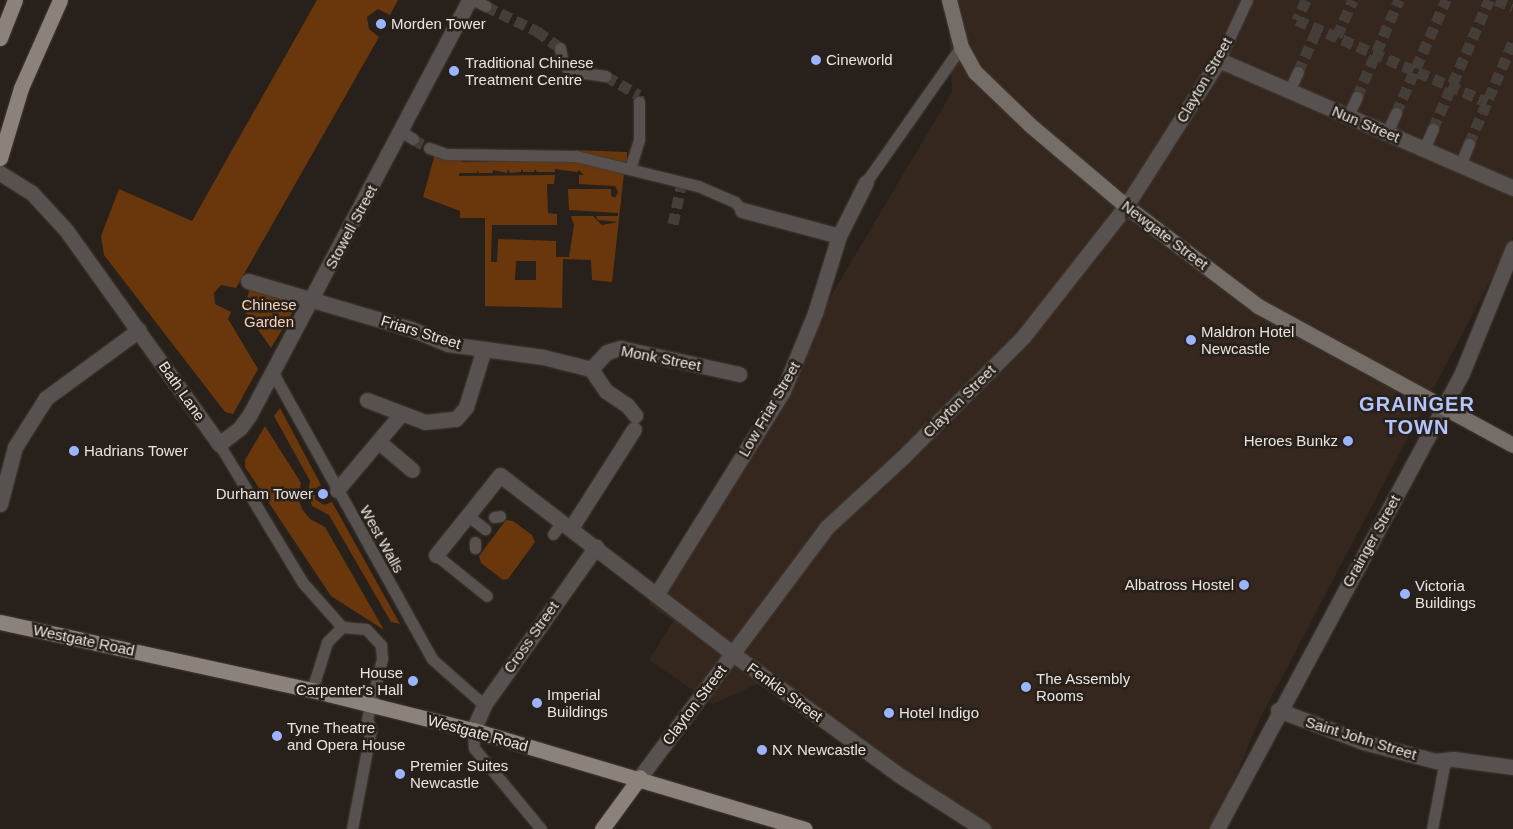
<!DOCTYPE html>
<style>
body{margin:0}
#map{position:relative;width:1513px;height:829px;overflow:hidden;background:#28201a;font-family:Arial,sans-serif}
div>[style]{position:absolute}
.built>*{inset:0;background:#35271d}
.green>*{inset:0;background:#6a370c}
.pedestrian-tunnel>*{height:11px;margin-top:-5.5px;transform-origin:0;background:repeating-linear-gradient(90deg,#453d38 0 11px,transparent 0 16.5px)}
.roads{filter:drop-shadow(0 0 1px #433b36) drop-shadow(0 0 1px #433b36)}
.pedestrian>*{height:11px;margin:-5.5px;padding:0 5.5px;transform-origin:5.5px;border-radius:5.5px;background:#57524f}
.minor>*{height:15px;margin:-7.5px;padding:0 7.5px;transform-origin:7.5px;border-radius:7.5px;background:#57524f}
.tertiary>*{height:15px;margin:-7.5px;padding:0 7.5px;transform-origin:7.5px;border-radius:7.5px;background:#57524f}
.secondary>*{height:15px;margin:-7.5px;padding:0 7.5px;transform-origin:7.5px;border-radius:7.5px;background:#746d68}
.primary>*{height:15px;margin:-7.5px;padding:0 7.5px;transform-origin:7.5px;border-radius:7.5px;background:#8b827c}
.dots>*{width:14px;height:14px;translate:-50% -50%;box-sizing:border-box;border:2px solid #28201a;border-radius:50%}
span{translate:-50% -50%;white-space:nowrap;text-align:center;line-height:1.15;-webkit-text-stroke:5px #28201a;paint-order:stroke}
.poi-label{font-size:15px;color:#eae4e0}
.left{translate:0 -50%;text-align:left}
.right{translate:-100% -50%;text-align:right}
.street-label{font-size:15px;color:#eae4e0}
.park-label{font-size:15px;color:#f7d4bc}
.district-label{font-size:20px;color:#b2c5fc;font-weight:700;letter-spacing:1px}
</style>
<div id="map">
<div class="built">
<div style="clip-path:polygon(947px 0,1513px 0,1513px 237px,1259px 721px,1220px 813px,1211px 829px,987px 829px,770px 678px,713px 704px,649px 660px,673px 621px,648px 604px,952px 92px)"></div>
</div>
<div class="green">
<div style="clip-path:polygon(317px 0,398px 0,390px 15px,378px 9px,367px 17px,369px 29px,379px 37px,236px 288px,221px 285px,214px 293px,215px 304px,231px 312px,228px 319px,258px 369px,233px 414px,225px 412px,104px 255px,101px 236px,119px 189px,192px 221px)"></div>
<div style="clip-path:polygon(evenodd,437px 147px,461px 151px,462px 162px,578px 160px,624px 173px,612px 282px,592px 280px,591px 260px,563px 259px,562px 308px,485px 306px,485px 218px,460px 218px,460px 211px,423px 197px,437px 147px,508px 169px,510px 173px,521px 172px,521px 169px,524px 172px,534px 172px,535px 169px,537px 172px,555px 172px,555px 169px,577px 172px,579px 170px,584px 175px,579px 175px,579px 184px,615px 186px,618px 192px,615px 198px,611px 196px,611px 189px,568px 189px,569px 210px,618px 213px,618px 216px,596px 216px,598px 220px,618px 222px,602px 225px,593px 216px,571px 216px,574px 225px,569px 257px,556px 257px,556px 241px,498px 239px,497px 262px,491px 262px,492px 225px,557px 225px,557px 214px,548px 213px,547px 184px,554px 184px,555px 175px,459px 176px,459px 173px,477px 173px,477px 170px,479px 173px,493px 173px,493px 170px,507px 173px,508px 169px,437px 147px,516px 261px,536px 261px,536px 280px,515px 280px,516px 261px)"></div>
<div style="clip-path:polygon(573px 150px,627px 152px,627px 163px)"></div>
<div style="clip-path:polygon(250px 287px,300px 300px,271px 348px,244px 310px)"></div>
<div style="clip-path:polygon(280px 408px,321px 485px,315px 489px,315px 499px,324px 505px,332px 502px,400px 624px,391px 622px,329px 515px,312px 506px,308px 493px,310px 481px,274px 416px)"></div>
<div style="clip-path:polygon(265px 426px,301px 483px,298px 498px,302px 509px,310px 519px,325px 527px,384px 630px,331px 596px,245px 467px,245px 460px)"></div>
<div style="clip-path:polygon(506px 520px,513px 521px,532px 535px,535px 542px,508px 579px,503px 580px,481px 563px,479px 556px)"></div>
</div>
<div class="pedestrian-tunnel">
<div style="left:1306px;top:0;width:22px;rotate:114deg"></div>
<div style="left:1297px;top:20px;width:207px;rotate:23.3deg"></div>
<div style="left:1496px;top:0;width:18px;rotate:22deg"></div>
<div style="left:486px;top:6px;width:57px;rotate:26.1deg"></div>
<div style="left:537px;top:31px;width:29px;rotate:36deg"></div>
<div style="left:1337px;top:36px;width:39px;rotate:-66deg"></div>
<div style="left:1298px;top:72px;width:48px;rotate:-65.6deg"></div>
<div style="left:606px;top:76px;width:38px;rotate:30deg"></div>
<div style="left:639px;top:95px;width:7px;rotate:90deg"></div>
<div style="left:1357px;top:97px;width:106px;rotate:-66.6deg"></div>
<div style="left:1396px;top:113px;width:124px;rotate:-66.1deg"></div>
<div style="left:1433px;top:129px;width:141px;rotate:-66.5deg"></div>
<div style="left:413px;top:139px;width:18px;rotate:29deg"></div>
<div style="left:1469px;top:144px;width:111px;rotate:-66.7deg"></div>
<div style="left:673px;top:224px;width:43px;rotate:-77.9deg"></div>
</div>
<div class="roads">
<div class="pedestrian">
<div style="left:474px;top:0;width:13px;rotate:27deg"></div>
<div style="left:560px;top:48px;width:16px;rotate:79deg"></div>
<div style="left:563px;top:64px;width:10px;rotate:45deg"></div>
<div style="left:570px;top:71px;width:36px;rotate:8deg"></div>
<div style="left:1219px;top:60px;width:66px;rotate:-65deg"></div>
<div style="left:1289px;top:91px;width:21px;rotate:-65deg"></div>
<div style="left:1348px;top:116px;width:21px;rotate:-65deg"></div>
<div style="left:402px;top:132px;width:13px;rotate:32deg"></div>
<div style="left:1387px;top:133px;width:22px;rotate:-66deg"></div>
<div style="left:429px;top:148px;width:18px;rotate:19deg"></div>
<div style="left:446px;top:154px;width:130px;rotate:0.9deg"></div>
<div style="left:576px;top:156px;width:126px;rotate:13.8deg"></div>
<div style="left:698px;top:186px;width:40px;rotate:23.4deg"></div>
<div style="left:735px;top:202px;width:11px;rotate:49deg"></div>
<div style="left:1424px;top:149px;width:22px;rotate:-66deg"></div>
<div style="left:1460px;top:165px;width:23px;rotate:-67deg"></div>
<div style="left:630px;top:169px;width:30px;rotate:-73deg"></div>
<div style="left:639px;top:140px;width:38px;rotate:-90deg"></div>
<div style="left:866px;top:182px;width:165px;rotate:-54.9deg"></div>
<div style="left:273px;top:373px;width:327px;rotate:60.9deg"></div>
<div style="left:432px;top:659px;width:69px;rotate:41.5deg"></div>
<div style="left:219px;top:444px;width:162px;rotate:58.9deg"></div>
<div style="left:303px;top:583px;width:59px;rotate:48.4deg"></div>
<div style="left:342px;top:627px;width:24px;rotate:5deg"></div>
<div style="left:366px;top:629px;width:22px;rotate:47deg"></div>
<div style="left:381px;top:645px;width:14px;rotate:86deg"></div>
<div style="left:382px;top:659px;width:62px;rotate:104deg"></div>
<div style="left:367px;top:719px;width:11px;rotate:68deg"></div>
<div style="left:371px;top:729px;width:102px;rotate:100.8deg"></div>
<div style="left:467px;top:515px;width:23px;rotate:38deg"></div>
<div style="left:494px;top:517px;width:6px;rotate:-9deg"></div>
<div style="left:553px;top:534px;width:15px;rotate:-53deg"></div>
<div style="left:475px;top:542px;width:6px;rotate:90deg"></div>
<div style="left:436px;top:555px;width:65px;rotate:38.8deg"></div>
<div style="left:312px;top:690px;width:50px;rotate:-72.6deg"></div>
<div style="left:327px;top:642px;width:21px;rotate:-45deg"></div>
<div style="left:473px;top:730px;width:18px;rotate:87deg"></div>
<div style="left:474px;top:748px;width:105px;rotate:50.4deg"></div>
<div style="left:1432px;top:829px;width:70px;rotate:-79.3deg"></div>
</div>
<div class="minor">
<div style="left:0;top:173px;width:36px;rotate:32deg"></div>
<div style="left:31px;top:192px;width:52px;rotate:47.4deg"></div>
<div style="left:66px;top:230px;width:263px;rotate:54.4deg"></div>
<div style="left:219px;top:444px;width:26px;rotate:-37deg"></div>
<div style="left:240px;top:428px;width:17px;rotate:-54deg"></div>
<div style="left:250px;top:414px;width:468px;rotate:-62.1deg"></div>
<div style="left:1126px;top:206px;width:173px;rotate:-57.5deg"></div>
<div style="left:1219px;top:60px;width:321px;rotate:23.5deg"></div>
<div style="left:742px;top:210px;width:100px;rotate:15deg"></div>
<div style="left:248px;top:281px;width:170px;rotate:16.4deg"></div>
<div style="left:411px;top:329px;width:40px;rotate:22deg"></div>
<div style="left:448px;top:344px;width:96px;rotate:7.8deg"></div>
<div style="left:543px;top:357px;width:49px;rotate:14deg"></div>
<div style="left:591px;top:369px;width:27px;rotate:56deg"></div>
<div style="left:606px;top:391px;width:25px;rotate:34deg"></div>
<div style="left:627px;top:405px;width:13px;rotate:51deg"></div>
<div style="left:591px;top:369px;width:23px;rotate:-47deg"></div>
<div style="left:607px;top:352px;width:14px;rotate:-17deg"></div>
<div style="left:620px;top:348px;width:122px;rotate:12.3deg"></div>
<div style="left:367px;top:400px;width:62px;rotate:20.8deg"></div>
<div style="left:425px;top:422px;width:31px;rotate:-6deg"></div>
<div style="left:456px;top:419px;width:16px;rotate:-50deg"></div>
<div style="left:466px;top:407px;width:61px;rotate:-72.8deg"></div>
<div style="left:379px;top:442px;width:43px;rotate:40.3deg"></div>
<div style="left:337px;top:490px;width:99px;rotate:-49.9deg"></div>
<div style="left:0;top:504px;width:59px;rotate:-75.3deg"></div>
<div style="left:15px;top:447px;width:58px;rotate:-57.7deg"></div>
<div style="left:46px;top:398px;width:115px;rotate:-36.2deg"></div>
<div style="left:571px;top:528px;width:117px;rotate:-57.5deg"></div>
<div style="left:436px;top:555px;width:102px;rotate:-51.3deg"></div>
<div style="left:500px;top:475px;width:294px;rotate:37.5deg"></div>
<div style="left:733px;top:654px;width:205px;rotate:36.1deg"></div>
<div style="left:899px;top:775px;width:100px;rotate:32.7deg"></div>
<div style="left:656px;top:595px;width:240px;rotate:-58.1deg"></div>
<div style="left:783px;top:391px;width:84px;rotate:-67.7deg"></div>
<div style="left:815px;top:313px;width:81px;rotate:-72.7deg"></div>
<div style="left:839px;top:236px;width:60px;rotate:-63.4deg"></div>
<div style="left:1278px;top:710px;width:91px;rotate:20.6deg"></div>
<div style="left:1363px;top:742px;width:75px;rotate:14.6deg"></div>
<div style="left:1436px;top:761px;width:17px;rotate:-7deg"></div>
<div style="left:1453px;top:759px;width:61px;rotate:7.6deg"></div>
<div style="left:473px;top:730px;width:27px;rotate:-66deg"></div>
<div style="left:484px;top:705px;width:194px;rotate:-54.7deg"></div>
</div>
<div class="tertiary">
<div style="left:640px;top:777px;width:311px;rotate:-53.2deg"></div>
<div style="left:826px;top:528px;width:105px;rotate:-42.7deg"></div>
<div style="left:903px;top:457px;width:170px;rotate:-45deg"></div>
<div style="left:1023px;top:337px;width:167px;rotate:-51.8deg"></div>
<div style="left:1217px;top:829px;width:518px;rotate:-61.75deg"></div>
<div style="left:1462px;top:373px;width:135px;rotate:-67.8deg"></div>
</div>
<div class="secondary">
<div style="left:949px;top:0;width:49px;rotate:75.7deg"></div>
<div style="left:961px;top:47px;width:29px;rotate:61deg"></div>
<div style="left:975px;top:72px;width:76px;rotate:43.9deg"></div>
<div style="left:1030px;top:125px;width:126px;rotate:40.2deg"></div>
<div style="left:1126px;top:206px;width:166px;rotate:37.1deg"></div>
<div style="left:1258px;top:306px;width:290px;rotate:28.6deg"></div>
</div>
<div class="primary">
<div style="left:0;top:38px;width:41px;rotate:-68.5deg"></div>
<div style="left:0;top:158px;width:73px;rotate:-73.3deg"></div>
<div style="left:21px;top:88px;width:96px;rotate:-66.1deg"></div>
<div style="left:0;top:622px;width:319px;rotate:12.3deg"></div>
<div style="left:312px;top:690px;width:166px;rotate:14deg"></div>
<div style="left:473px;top:730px;width:346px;rotate:16.6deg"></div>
<div style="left:602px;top:829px;width:64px;rotate:-53.8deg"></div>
</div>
</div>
<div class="dots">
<div style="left:381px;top:24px;background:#9cb4fd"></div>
<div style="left:816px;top:60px;background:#9cb4fd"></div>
<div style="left:454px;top:71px;background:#9cb4fd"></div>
<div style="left:1191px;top:340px;background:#9cb4fd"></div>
<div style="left:1348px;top:441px;background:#9cb4fd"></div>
<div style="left:74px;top:451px;background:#9cb4fd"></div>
<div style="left:323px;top:494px;background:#9cb4fd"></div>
<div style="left:1244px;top:585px;background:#9cb4fd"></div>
<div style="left:1405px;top:594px;background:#9cb4fd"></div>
<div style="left:413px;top:681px;background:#9cb4fd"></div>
<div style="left:1026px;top:687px;background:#9cb4fd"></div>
<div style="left:537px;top:703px;background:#9cb4fd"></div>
<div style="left:889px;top:713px;background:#9cb4fd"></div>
<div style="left:277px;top:736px;background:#9cb4fd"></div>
<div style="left:762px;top:750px;background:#9cb4fd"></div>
<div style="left:400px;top:774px;background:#9cb4fd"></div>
</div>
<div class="poi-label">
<span class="left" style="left:391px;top:24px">Morden Tower</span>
<span class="left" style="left:826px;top:60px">Cineworld</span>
<span class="left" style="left:465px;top:71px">Traditional Chinese<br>Treatment Centre</span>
<span class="left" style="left:1201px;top:340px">Maldron Hotel<br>Newcastle</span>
<span class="right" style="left:1338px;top:441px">Heroes Bunkz</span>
<span class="left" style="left:84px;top:451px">Hadrians Tower</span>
<span class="right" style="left:313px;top:494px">Durham Tower</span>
<span class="right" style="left:1234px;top:585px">Albatross Hostel</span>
<span class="left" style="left:1415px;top:594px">Victoria<br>Buildings</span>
<span class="right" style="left:403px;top:681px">House<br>Carpenter's Hall</span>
<span class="left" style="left:1036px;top:687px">The Assembly<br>Rooms</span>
<span class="left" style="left:547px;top:703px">Imperial<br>Buildings</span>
<span class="left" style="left:899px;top:713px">Hotel Indigo</span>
<span class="left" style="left:287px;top:736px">Tyne Theatre<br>and Opera House</span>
<span class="left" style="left:772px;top:750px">NX Newcastle</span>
<span class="left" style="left:410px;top:774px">Premier Suites<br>Newcastle</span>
</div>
<div class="street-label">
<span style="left:1204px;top:80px;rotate:-60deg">Clayton Street</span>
<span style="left:1366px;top:124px;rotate:23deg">Nun Street</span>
<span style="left:351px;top:227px;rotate:-62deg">Stowell Street</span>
<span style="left:1165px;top:235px;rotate:37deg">Newgate Street</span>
<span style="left:421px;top:332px;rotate:17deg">Friars Street</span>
<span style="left:661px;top:358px;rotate:11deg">Monk Street</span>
<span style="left:182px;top:391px;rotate:55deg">Bath Lane</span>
<span style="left:959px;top:401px;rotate:-45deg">Clayton Street</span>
<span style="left:769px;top:409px;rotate:-60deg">Low Friar Street</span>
<span style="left:382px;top:539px;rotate:61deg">West Walls</span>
<span style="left:1371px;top:541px;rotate:-61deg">Grainger Street</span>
<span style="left:531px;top:637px;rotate:-55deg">Cross Street</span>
<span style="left:84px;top:640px;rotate:12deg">Westgate Road</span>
<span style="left:785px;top:692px;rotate:36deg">Fenkle Street</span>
<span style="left:694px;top:705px;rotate:-53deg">Clayton Street</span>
<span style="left:478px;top:733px;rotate:15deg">Westgate Road</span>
<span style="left:1361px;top:738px;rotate:17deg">Saint John Street</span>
</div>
<div class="park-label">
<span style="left:269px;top:313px">Chinese<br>Garden</span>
</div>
<div class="district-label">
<span style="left:1417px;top:416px">GRAINGER<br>TOWN</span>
</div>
</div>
